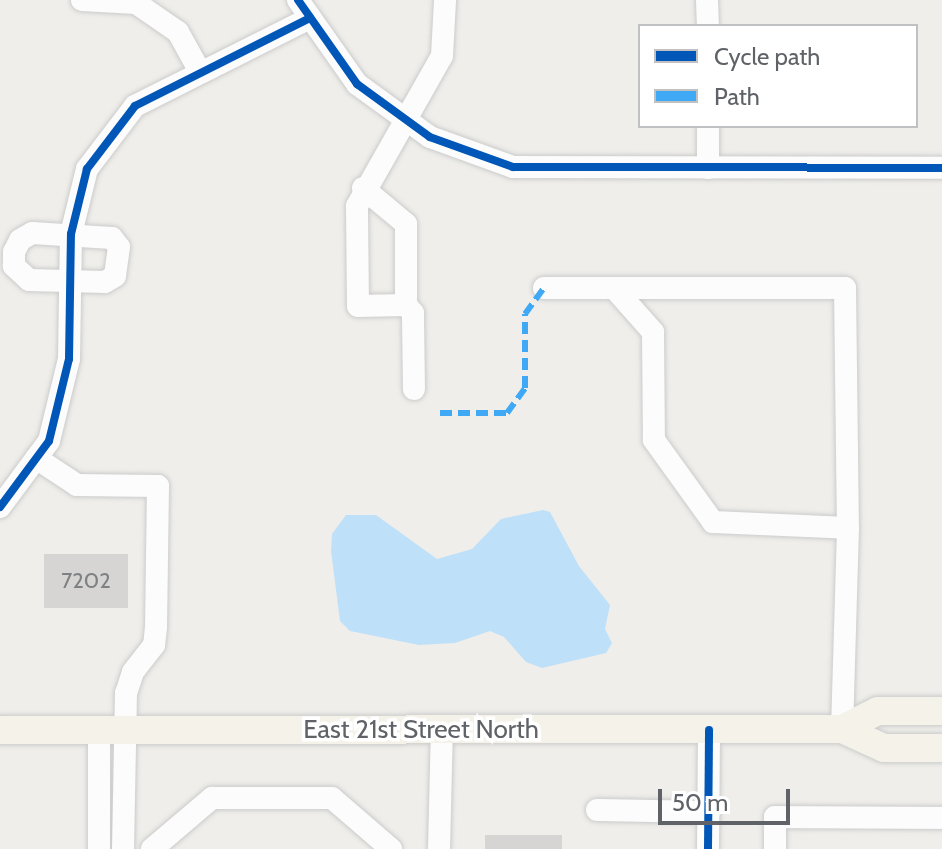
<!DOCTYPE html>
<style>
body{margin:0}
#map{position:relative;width:942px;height:849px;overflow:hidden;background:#efeeea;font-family:Cabin,sans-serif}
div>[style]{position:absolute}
.water>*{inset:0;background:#bfe0f9}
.building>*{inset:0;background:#d6d5d3;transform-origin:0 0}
.roads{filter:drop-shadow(0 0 2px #cbcccc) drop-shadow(0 0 2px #cbcccc)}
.minor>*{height:22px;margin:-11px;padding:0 11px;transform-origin:11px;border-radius:11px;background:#fdfcfc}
.major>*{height:28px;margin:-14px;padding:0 14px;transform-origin:14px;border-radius:14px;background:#f4f2e9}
.quiet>*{height:6px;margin-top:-3px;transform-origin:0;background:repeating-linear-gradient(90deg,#3fa9f5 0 12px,transparent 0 18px)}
.cycleway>*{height:8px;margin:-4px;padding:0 4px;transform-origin:4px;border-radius:4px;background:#0057b8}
span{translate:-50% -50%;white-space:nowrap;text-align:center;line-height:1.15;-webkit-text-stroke:7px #fff;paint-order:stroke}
.number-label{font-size:22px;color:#7e8184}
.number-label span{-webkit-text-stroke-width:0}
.street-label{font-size:26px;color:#5f6368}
.legend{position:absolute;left:638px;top:24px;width:280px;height:104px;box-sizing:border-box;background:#fff;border:2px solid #bfc1c3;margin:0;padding:10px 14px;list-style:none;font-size:24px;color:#5f6368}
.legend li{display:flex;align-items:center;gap:16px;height:40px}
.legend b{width:40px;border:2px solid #bfc1c3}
.scale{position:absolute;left:658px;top:789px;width:132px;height:36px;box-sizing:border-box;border:4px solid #5f6368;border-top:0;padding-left:10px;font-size:24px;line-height:28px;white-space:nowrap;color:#5f6368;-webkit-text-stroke:6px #fff;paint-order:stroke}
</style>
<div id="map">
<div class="water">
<div style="clip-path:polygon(543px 510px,550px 512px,579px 566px,610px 605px,605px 629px,612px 643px,606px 653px,542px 668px,526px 662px,504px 637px,490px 631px,455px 643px,419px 645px,350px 631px,340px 621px,331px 551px,332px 534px,346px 515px,376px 515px,437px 559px,472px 549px,501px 519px)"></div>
</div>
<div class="building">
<div style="left:44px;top:554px;width:84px;height:54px"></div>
<div style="left:485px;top:835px;width:77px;height:14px"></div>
</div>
<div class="roads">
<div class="minor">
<div style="left:82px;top:0;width:54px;rotate:3.2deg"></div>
<div style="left:136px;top:3px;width:51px;rotate:34.6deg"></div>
<div style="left:178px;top:32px;width:43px;rotate:61.1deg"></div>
<div style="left:298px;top:0;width:103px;rotate:54.9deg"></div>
<div style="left:357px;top:84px;width:90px;rotate:36deg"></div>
<div style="left:430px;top:137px;width:88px;rotate:19.9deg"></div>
<div style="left:513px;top:167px;width:429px;rotate:0.1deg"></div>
<div style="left:707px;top:0;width:26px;rotate:88deg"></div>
<div style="left:708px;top:126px;width:42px;rotate:90deg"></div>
<div style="left:363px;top:188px;width:56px;rotate:39.9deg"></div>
<div style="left:406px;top:224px;width:81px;rotate:90deg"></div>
<div style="left:32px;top:233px;width:80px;rotate:3.6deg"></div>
<div style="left:112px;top:238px;width:11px;rotate:52deg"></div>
<div style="left:119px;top:247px;width:29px;rotate:98deg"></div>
<div style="left:115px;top:276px;width:12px;rotate:149deg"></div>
<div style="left:105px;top:282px;width:76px;rotate:-178.5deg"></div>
<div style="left:29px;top:280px;width:21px;rotate:-137deg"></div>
<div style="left:14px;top:266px;width:14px;rotate:-90deg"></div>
<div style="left:14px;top:252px;width:13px;rotate:-63deg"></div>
<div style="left:20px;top:240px;width:14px;rotate:-30deg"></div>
<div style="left:544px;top:288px;width:301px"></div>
<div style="left:845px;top:288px;width:240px;rotate:89.3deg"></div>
<div style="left:848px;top:528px;width:201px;rotate:91.7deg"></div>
<div style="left:614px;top:288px;width:59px;rotate:48.4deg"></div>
<div style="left:653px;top:332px;width:108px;rotate:89.5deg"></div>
<div style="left:654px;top:440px;width:101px;rotate:54.3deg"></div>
<div style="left:713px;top:522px;width:135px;rotate:2.5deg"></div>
<div style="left:414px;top:389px;width:76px;rotate:-90.8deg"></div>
<div style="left:413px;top:313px;width:11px;rotate:-131deg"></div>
<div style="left:406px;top:305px;width:48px;rotate:178.8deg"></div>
<div style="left:358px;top:306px;width:100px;rotate:-90.6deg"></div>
<div style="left:357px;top:206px;width:172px;rotate:-60.5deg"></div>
<div style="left:442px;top:56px;width:56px;rotate:-86.9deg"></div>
<div style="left:36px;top:458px;width:49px;rotate:33.4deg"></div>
<div style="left:77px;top:485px;width:81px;rotate:0.7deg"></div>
<div style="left:158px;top:486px;width:141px;rotate:90.8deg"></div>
<div style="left:156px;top:627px;width:18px;rotate:96deg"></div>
<div style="left:154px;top:645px;width:34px;rotate:128deg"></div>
<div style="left:133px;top:672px;width:22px;rotate:108deg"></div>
<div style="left:126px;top:693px;width:156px;rotate:91.1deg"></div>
<div style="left:0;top:507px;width:82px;rotate:-53.4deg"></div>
<div style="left:49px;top:441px;width:84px;rotate:-76.3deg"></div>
<div style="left:69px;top:359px;width:125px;rotate:-89.1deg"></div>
<div style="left:71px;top:234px;width:67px;rotate:-76.2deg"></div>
<div style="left:87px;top:169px;width:79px;rotate:-52.7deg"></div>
<div style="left:135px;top:106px;width:196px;rotate:-26.7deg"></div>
<div style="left:597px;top:810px;width:112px;rotate:1deg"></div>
<div style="left:99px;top:849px;width:119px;rotate:-90deg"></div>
<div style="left:152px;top:849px;width:79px;rotate:-40.4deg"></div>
<div style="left:212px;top:798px;width:120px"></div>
<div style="left:332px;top:798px;width:78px;rotate:40.8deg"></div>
<div style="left:439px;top:849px;width:119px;rotate:-88.6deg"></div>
<div style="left:708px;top:849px;width:119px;rotate:-89.5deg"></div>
<div style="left:775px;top:849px;width:32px;rotate:-90deg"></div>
<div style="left:775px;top:817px;width:167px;rotate:0.3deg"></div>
</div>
<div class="major">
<div style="left:842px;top:729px;width:40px;rotate:-26.6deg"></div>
<div style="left:878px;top:711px;width:64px"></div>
<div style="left:0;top:730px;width:842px;rotate:-0.07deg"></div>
<div style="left:842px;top:729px;width:46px;rotate:24.3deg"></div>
<div style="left:884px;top:748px;width:58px"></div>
</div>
</div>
<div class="quiet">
<div style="left:440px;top:413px;width:67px"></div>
<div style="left:507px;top:413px;width:31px;rotate:-54deg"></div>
<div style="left:525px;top:388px;width:74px;rotate:-90deg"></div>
<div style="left:525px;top:314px;width:32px;rotate:-54deg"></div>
</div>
<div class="cycleway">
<div style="left:298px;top:0;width:103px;rotate:54.9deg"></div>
<div style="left:357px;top:84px;width:90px;rotate:36deg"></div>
<div style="left:430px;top:137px;width:88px;rotate:19.9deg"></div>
<div style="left:513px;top:167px;width:429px;rotate:0.1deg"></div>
<div style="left:0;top:507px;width:82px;rotate:-53.4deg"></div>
<div style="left:49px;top:441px;width:84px;rotate:-76.3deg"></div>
<div style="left:69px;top:359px;width:125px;rotate:-89.1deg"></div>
<div style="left:71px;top:234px;width:67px;rotate:-76.2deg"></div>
<div style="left:87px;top:169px;width:79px;rotate:-52.7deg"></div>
<div style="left:135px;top:106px;width:196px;rotate:-26.7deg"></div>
<div style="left:708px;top:849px;width:119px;rotate:-89.5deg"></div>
</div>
<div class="number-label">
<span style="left:86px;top:581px">7202</span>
</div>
<div class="street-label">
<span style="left:421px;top:730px">East 21st Street North</span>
</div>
<ul class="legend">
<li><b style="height:10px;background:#0057b8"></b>Cycle path</li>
<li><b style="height:10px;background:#3fa9f5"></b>Path</li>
</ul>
<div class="scale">50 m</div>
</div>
